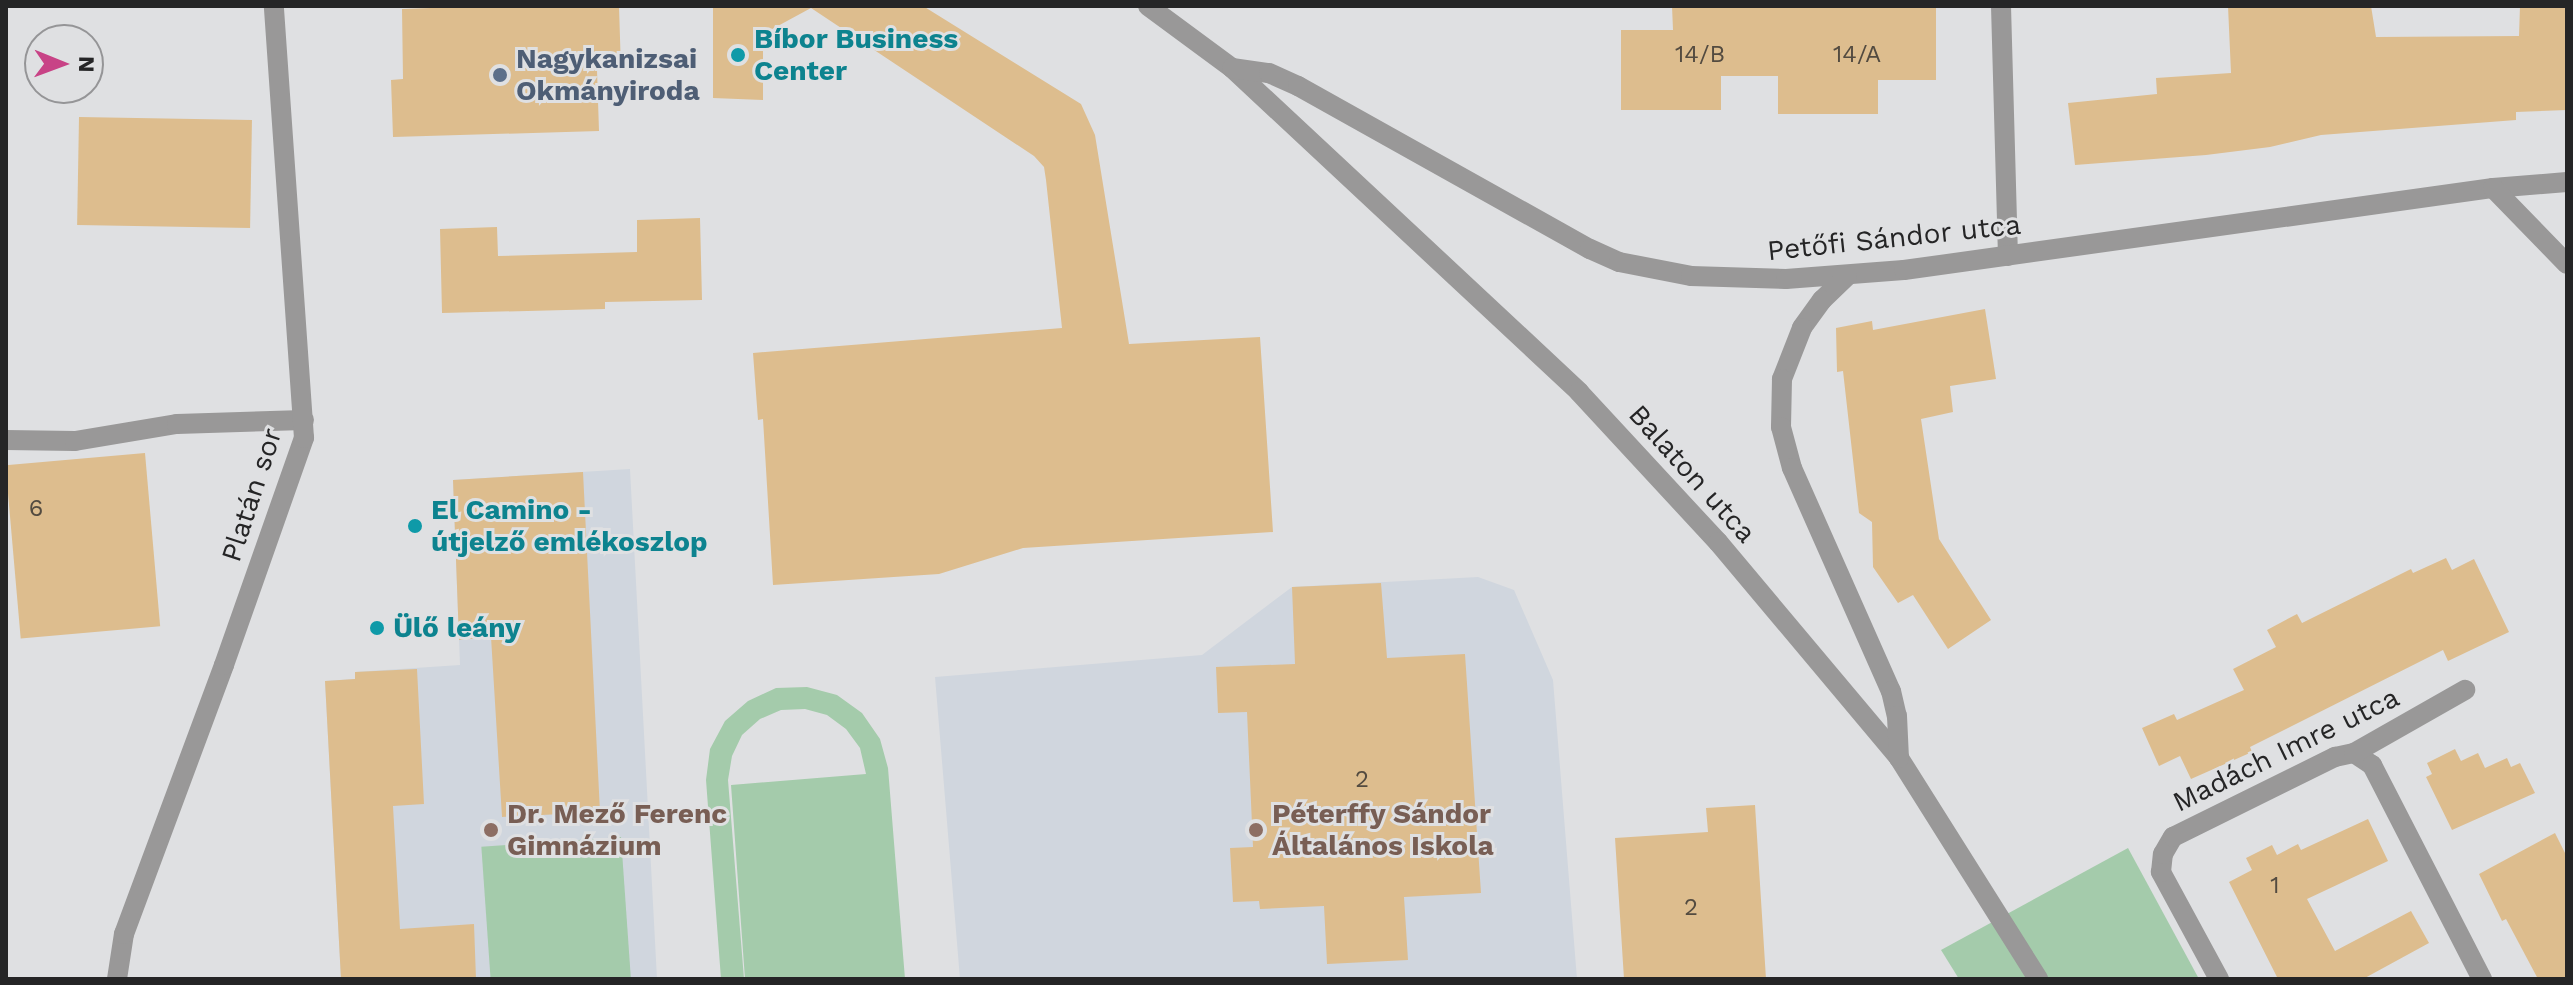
<!DOCTYPE html>
<meta charset="utf-8">
<style>
body{margin:0}
#map{position:relative;width:2573px;height:985px;overflow:hidden;background:#dfe0e2;font-family:"Work Sans",sans-serif}
div>[style]{position:absolute}
.built>*{inset:0;background:#d0d6de}
.green>*{inset:0;background:#a4cbab;transform-origin:0 0}
.building>*{inset:0;background:#ddbd8e;transform-origin:0 0}
.minor>*{height:20px;margin:-10px;padding:0 10px;transform-origin:10px;border-radius:10px;background:#999898}
.dots>*{width:22px;height:22px;translate:-50% -50%;box-sizing:border-box;border:4px solid #dfe0e2;border-radius:50%}
span{translate:-50% -50%;white-space:nowrap;text-align:center;line-height:1.15;-webkit-text-stroke:6px #dfe0e2;paint-order:stroke}
.number-label{font-size:24px;color:#534b40}
.number-label span{-webkit-text-stroke-width:0}
.culture-label{font-size:28px;color:#0d838f;font-weight:700}
.left{translate:0 -50%;text-align:left}
.service-label{font-size:28px;color:#4e5e75;font-weight:700}
.street-label{font-size:28px;color:#252526}
.education-label{font-size:28px;color:#785e54;font-weight:700}
.frame{position:absolute;inset:0;border:8px solid #252526;pointer-events:none}
.north{position:absolute;left:24px;top:24px;width:80px;height:80px;box-sizing:border-box;background:#dfe0e2;border:2px solid #959597;border-radius:50%;rotate:91deg;font-size:22px;font-weight:700;line-height:32px;text-align:center;color:#252526}
.north::after{content:'';display:block;margin:auto;width:28px;height:36px;background:#c84386;clip-path:polygon(50% 0,100% 100%,50% 72%,0 100%)}
</style>
<div id="map">
<div class="built">
<div style="clip-path:polygon(630px 469px,657px 979px,341px 979px,325px 681px,355px 679px,355px 672px,460px 665px,453px 480px)"></div>
<div style="clip-path:polygon(1478px 577px,1514px 590px,1553px 680px,1577px 979px,960px 979px,935px 677px,1202px 655px,1292px 587px)"></div>
</div>
<div class="green">
<div style="clip-path:polygon(807px 687px,837px 695px,862px 713px,880px 739px,888px 768px,905px 979px,745px 979px,731px 785px,866px 774px,860px 748px,846px 729px,827px 715px,805px 709px,781px 710px,760px 719px,742px 735px,732px 756px,728px 780px,744px 979px,721px 979px,706px 780px,710px 749px,725px 721px,748px 701px,776px 688px)"></div>
<div style="left:621px;top:837px;width:142px;height:140px;rotate:86deg"></div>
<div style="clip-path:polygon(2128px 848px,2199px 979px,1959px 979px,1941px 950px)"></div>
</div>
<div class="building">
<div style="clip-path:polygon(486px 6px,619px 6px,621px 70px,597px 70px,599px 131px,393px 137px,391px 80px,403px 79px,402px 9px)"></div>
<div style="clip-path:polygon(713px 6px,923px 6px,1081px 104px,1095px 135px,1129px 344px,1260px 337px,1273px 532px,1023px 548px,939px 574px,773px 585px,763px 419px,758px 420px,753px 353px,1062px 328px,1046px 180px,1044px 167px,1034px 156px,811px 8px,763px 34px,763px 100px,713px 98px)"></div>
<div style="clip-path:polygon(1672px 6px,1936px 6px,1936px 80px,1878px 80px,1878px 114px,1778px 114px,1778px 76px,1721px 76px,1721px 110px,1621px 110px,1621px 30px,1673px 30px)"></div>
<div style="clip-path:polygon(2228px 6px,2371px 6px,2376px 37px,2519px 36px,2520px 6px,2567px 6px,2567px 110px,2516px 112px,2516px 120px,2321px 135px,2270px 147px,2206px 155px,2075px 165px,2068px 103px,2157px 94px,2156px 78px,2231px 73px)"></div>
<div style="left:79px;top:117px;width:173px;height:108px;rotate:1deg"></div>
<div style="clip-path:polygon(700px 218px,702px 300px,605px 302px,605px 309px,442px 313px,440px 229px,497px 227px,498px 256px,637px 252px,637px 220px)"></div>
<div style="clip-path:polygon(1985px 309px,1996px 379px,1950px 386px,1953px 412px,1921px 419px,1939px 539px,1991px 620px,1948px 649px,1913px 595px,1898px 603px,1873px 567px,1872px 522px,1859px 513px,1843px 371px,1837px 372px,1836px 328px,1872px 321px,1873px 330px)"></div>
<div style="left:145px;top:453px;width:174px;height:140px;rotate:85deg"></div>
<div style="clip-path:polygon(583px 472px,600px 812px,502px 817px,491px 637px,459px 640px,453px 480px)"></div>
<div style="clip-path:polygon(2446px 558px,2452px 570px,2474px 559px,2509px 632px,2448px 661px,2443px 650px,2250px 747px,2252px 752px,2191px 779px,2180px 756px,2159px 766px,2142px 728px,2174px 714px,2177px 720px,2244px 690px,2233px 669px,2276px 647px,2267px 630px,2297px 614px,2302px 623px,2411px 569px,2413px 573px)"></div>
<div style="clip-path:polygon(1381px 583px,1387px 658px,1465px 654px,1481px 893px,1404px 897px,1408px 960px,1327px 964px,1324px 906px,1260px 909px,1259px 901px,1233px 902px,1230px 848px,1253px 847px,1247px 712px,1218px 713px,1216px 667px,1295px 664px,1292px 587px)"></div>
<div style="clip-path:polygon(417px 669px,424px 804px,393px 806px,400px 929px,474px 924px,476px 979px,341px 979px,325px 681px,355px 679px,355px 672px)"></div>
<div style="clip-path:polygon(2455px 749px,2461px 761px,2478px 753px,2485px 768px,2507px 758px,2511px 767px,2520px 763px,2535px 793px,2452px 830px,2426px 777px,2432px 774px,2427px 763px)"></div>
<div style="clip-path:polygon(1755px 805px,1766px 979px,1624px 979px,1615px 838px,1708px 832px,1706px 808px)"></div>
<div style="clip-path:polygon(2368px 819px,2388px 861px,2307px 899px,2335px 951px,2411px 911px,2429px 943px,2363px 979px,2278px 979px,2229px 882px,2252px 870px,2246px 858px,2272px 845px,2277px 855px,2298px 844px,2301px 850px)"></div>
<div style="clip-path:polygon(2555px 833px,2567px 857px,2567px 979px,2538px 979px,2506px 919px,2502px 921px,2479px 874px)"></div>
</div>
<div class="minor">
<div style="left:1148px;top:6px;width:104px;rotate:36.4deg"></div>
<div style="left:1232px;top:68px;width:475px;rotate:43deg"></div>
<div style="left:1579px;top:392px;width:205px;rotate:47.2deg"></div>
<div style="left:1718px;top:542px;width:282px;rotate:50deg"></div>
<div style="left:1899px;top:758px;width:261px;rotate:57.8deg"></div>
<div style="left:2001px;top:6px;width:250px;rotate:88.4deg"></div>
<div style="left:1232px;top:68px;width:37px;rotate:8deg"></div>
<div style="left:1269px;top:73px;width:32px;rotate:24deg"></div>
<div style="left:1298px;top:86px;width:334px;rotate:29.2deg"></div>
<div style="left:1590px;top:249px;width:32px;rotate:24deg"></div>
<div style="left:1619px;top:262px;width:73px;rotate:11deg"></div>
<div style="left:1691px;top:276px;width:95px;rotate:1.8deg"></div>
<div style="left:1786px;top:279px;width:118px;rotate:-4.4deg"></div>
<div style="left:1904px;top:270px;width:595px;rotate:-7.93deg"></div>
<div style="left:2493px;top:188px;width:74px;rotate:-4.6deg"></div>
<div style="left:2493px;top:188px;width:106px;rotate:45.8deg"></div>
<div style="left:1847px;top:276px;width:35px;rotate:136deg"></div>
<div style="left:1822px;top:300px;width:34px;rotate:126deg"></div>
<div style="left:1802px;top:328px;width:55px;rotate:111.4deg"></div>
<div style="left:1782px;top:379px;width:48px;rotate:91.2deg"></div>
<div style="left:1781px;top:427px;width:42px;rotate:75deg"></div>
<div style="left:1792px;top:468px;width:244px;rotate:66.1deg"></div>
<div style="left:1891px;top:691px;width:26px;rotate:77deg"></div>
<div style="left:1897px;top:716px;width:42px;rotate:87.3deg"></div>
<div style="left:6px;top:440px;width:69px;rotate:0.8deg"></div>
<div style="left:75px;top:441px;width:103px;rotate:-9.5deg"></div>
<div style="left:177px;top:424px;width:127px;rotate:-1.8deg"></div>
<div style="left:2354px;top:753px;width:22px;rotate:34deg"></div>
<div style="left:2372px;top:765px;width:241px;rotate:62.8deg"></div>
<div style="left:117px;top:979px;width:46px;rotate:-81.2deg"></div>
<div style="left:124px;top:934px;width:287px;rotate:-69.6deg"></div>
<div style="left:224px;top:665px;width:241px;rotate:-70.6deg"></div>
<div style="left:304px;top:438px;width:433px;rotate:-94deg"></div>
<div style="left:2219px;top:979px;width:122px;rotate:-118.5deg"></div>
<div style="left:2161px;top:872px;width:18px;rotate:-84deg"></div>
<div style="left:2163px;top:854px;width:20px;rotate:-60deg"></div>
<div style="left:2173px;top:837px;width:181px;rotate:-26.3deg"></div>
<div style="left:2335px;top:757px;width:19px;rotate:-12deg"></div>
<div style="left:2354px;top:753px;width:128px;rotate:-29.6deg"></div>
</div>
<div class="dots">
<div style="left:738px;top:55px;background:#0f9aa8"></div>
<div style="left:500px;top:75px;background:#5c6f8a"></div>
<div style="left:415px;top:526px;background:#0f9aa8"></div>
<div style="left:377px;top:628px;background:#0f9aa8"></div>
<div style="left:491px;top:830px;background:#8d6e63"></div>
<div style="left:1256px;top:830px;background:#8d6e63"></div>
</div>
<div class="number-label">
<span style="left:1700px;top:55px">14/B</span>
<span style="left:1857px;top:55px">14/A</span>
<span style="left:36px;top:509px">6</span>
<span style="left:1362px;top:780px">2</span>
<span style="left:2275px;top:886px">1</span>
<span style="left:1691px;top:908px">2</span>
</div>
<div class="culture-label">
<span class="left" style="left:754px;top:55px">Bíbor Business<br>Center</span>
<span class="left" style="left:431px;top:526px">El Camino -<br>útjelző emlékoszlop</span>
<span class="left" style="left:393px;top:628px">Ülő leány</span>
</div>
<div class="service-label">
<span class="left" style="left:516px;top:75px">Nagykanizsai<br>Okmányiroda</span>
</div>
<div class="street-label">
<span style="left:1894px;top:238px;rotate:-6deg">Petőfi Sándor utca</span>
<span style="left:1692px;top:474px;rotate:48deg">Balaton utca</span>
<span style="left:252px;top:495px;rotate:-72deg">Platán sor</span>
<span style="left:2286px;top:750px;rotate:-26deg">Madách Imre utca</span>
</div>
<div class="education-label">
<span class="left" style="left:507px;top:830px">Dr. Mező Ferenc<br>Gimnázium</span>
<span class="left" style="left:1272px;top:830px">Péterffy Sándor<br>Általános Iskola</span>
</div>
<div class="frame"></div>
<div class="north">N</div>
</div>
